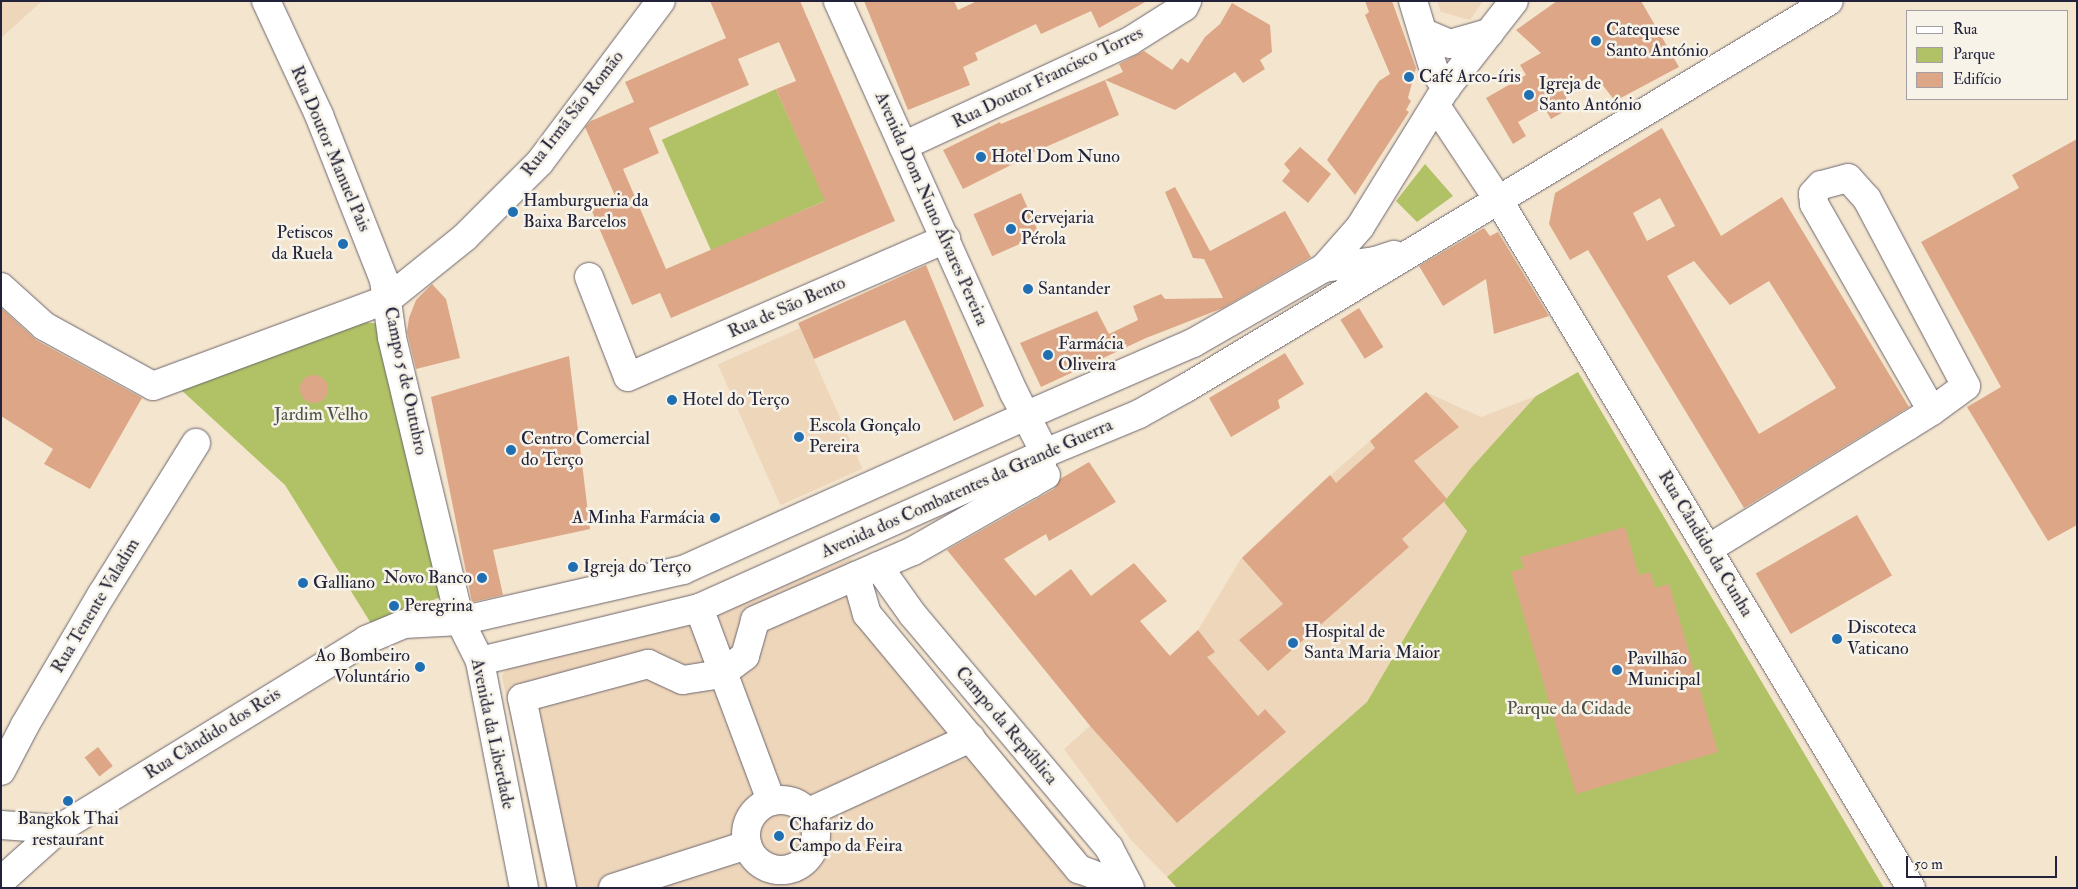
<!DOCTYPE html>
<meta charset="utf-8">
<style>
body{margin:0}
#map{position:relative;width:2078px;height:889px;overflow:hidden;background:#f4e5ce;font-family:"IM FELL Double Pica",serif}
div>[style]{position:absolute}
.built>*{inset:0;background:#eed6bb;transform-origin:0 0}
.green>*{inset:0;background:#b0c265;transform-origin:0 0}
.building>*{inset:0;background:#dda787;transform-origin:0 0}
.round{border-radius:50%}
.roads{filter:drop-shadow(0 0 1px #6c666e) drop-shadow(0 0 1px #6c666e)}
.minor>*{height:28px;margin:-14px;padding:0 14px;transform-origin:14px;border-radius:14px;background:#fff}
.minor>.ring{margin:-14px;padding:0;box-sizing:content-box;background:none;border:28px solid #fff;border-radius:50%}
.major>*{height:28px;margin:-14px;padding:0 14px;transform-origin:14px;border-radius:14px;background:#fff}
.dots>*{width:14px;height:14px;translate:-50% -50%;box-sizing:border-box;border:2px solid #f7f3e8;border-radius:50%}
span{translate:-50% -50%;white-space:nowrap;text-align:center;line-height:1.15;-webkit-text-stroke:5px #f7f3e8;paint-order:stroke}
.poi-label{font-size:18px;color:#22223b}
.left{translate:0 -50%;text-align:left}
.right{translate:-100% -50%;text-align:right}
.street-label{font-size:18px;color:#22223b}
.park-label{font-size:18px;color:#4d5248}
.frame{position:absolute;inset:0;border:2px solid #22223b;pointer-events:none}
.legend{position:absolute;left:1906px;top:10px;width:162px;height:90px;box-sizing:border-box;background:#f7f3e8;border:1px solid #a29fa3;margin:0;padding:6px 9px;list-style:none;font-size:15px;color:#22223b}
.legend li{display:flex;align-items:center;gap:10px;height:25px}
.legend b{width:25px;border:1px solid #a29fa3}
.scale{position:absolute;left:1906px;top:856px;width:151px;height:22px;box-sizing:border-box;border:2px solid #22223b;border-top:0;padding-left:6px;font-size:15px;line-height:18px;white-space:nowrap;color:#22223b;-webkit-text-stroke:4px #f7f3e8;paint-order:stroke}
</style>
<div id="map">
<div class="built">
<div style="clip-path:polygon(1px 1px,42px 1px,1px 38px)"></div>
<div style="clip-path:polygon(1437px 1px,1483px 1px,1470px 20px,1441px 12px)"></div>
<div style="left:800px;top:328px;width:154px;height:90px;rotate:66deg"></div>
<div style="clip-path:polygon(1426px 392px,1481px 417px,1536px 396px,1471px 468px,1467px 531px,1367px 702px,1167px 877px,1131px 840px,1064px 749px,1198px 630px,1242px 557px,1308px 495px)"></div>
<div style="clip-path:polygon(851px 558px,877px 605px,1085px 850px,1088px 888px,545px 888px,502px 676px,510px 664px,773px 590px)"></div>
</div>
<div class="green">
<div style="left:776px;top:89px;width:122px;height:125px;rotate:66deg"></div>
<div style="clip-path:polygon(1425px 164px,1453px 196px,1417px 222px,1396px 201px)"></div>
<div style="clip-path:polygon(357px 321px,380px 324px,448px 594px,372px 625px,285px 485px,179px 388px)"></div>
<div style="clip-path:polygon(1578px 372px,1884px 888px,1177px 888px,1167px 877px,1367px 702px,1467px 531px,1444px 502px,1471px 468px,1536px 396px)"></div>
</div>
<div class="building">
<div style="clip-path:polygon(evenodd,710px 1px,800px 1px,895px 221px,671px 318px,660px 293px,632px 305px,591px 209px,616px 198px,585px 127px,591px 121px,634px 102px,625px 82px,726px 38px,710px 1px,779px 42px,796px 81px,776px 89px,825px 201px,666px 269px,623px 169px,659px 153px,649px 128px,749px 85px,738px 59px,779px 42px)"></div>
<div style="clip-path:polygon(864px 1px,954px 1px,958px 10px,977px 1px,1147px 1px,1099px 28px,1091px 11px,1041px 34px,1036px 24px,975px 53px,978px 60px,963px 67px,970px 85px,908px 110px)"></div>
<div style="clip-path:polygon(1365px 1px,1392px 1px,1416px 68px,1408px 98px,1411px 101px,1406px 110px,1409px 112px,1355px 195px,1327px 160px,1379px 81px,1390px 74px,1365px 15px,1369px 12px)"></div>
<div style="clip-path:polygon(1557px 1px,1641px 1px,1679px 67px,1615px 101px,1594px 74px,1563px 92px,1572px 107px,1551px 119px,1544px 107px,1518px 122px,1526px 136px,1513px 144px,1486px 98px,1526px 75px,1520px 65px,1541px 53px,1516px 30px)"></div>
<div style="clip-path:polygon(1232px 3px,1270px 25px,1272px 52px,1260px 60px,1265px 69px,1243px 83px,1235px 72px,1175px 110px,1105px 80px,1123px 72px,1119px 64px,1144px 51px,1172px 70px,1181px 58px,1188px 63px,1205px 37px,1220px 24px)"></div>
<div style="clip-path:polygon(1105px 80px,1119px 115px,1018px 159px,1019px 161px,963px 189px,943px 150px,1000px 122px,1001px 124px)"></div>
<div style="clip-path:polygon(evenodd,1662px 128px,1721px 236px,1782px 197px,1909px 407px,1744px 508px,1588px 250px,1570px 260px,1549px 224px,1555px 193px,1662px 128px,1660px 198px,1675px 226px,1647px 241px,1633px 213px,1660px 198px,1662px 128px,1694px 261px,1730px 305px,1769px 281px,1836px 388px,1759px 434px,1667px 276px,1694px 261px)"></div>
<div style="clip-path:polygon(2077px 139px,2077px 525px,2048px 541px,1967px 407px,2001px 387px,1921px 242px,2019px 188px,2012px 175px)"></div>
<div style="clip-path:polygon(1300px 147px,1331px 174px,1308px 203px,1282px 181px,1290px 171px,1284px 164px)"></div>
<div style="clip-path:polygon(1175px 187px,1210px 251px,1285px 211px,1311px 257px,1223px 308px,1146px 338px,1041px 387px,1020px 343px,1097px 311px,1109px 334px,1138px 320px,1133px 306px,1161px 294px,1165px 299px,1223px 298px,1204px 259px,1193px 258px,1165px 192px)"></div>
<div style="left:1021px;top:193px;width:46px;height:52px;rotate:66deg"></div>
<div style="clip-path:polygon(1484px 228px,1490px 236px,1498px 232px,1549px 316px,1494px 334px,1486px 279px,1443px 306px,1419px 266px)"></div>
<div style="clip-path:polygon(926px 265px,984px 406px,954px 421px,905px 320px,814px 359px,798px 323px)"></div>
<div style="clip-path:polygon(432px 284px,446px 299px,460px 358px,416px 369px,407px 332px,409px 318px,416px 300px)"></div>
<div style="clip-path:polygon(1px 308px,36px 340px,142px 398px,90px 489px,44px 464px,53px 449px,1px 416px)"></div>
<div style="left:1359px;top:308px;width:46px;height:22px;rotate:58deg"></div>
<div style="clip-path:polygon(1285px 353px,1304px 384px,1278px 400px,1280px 408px,1231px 437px,1209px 398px)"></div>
<div style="clip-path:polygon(569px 356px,590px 529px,493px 550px,503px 595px,472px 602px,431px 397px)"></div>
<div class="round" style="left:300px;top:375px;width:28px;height:28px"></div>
<div style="clip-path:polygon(1426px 392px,1459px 427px,1414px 461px,1447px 499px,1402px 539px,1409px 547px,1268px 671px,1239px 640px,1283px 604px,1242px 558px,1330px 475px,1336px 483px,1375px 448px,1370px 441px)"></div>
<div style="clip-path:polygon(1089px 462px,1116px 502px,1049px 541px,1046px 534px,1004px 559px,1035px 596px,1071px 569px,1091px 596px,1134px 563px,1167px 601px,1140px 621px,1170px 656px,1198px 630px,1215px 652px,1207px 657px,1258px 716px,1265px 709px,1286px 732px,1177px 823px,1091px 727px,947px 550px,1054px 489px,1060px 479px)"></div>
<div style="left:1857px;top:515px;width:70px;height:117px;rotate:60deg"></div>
<div style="clip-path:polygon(1625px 527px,1639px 575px,1650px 572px,1655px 588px,1669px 584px,1718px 752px,1576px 794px,1511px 572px,1524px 568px,1520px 557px)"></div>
<div style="left:98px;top:747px;width:24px;height:17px;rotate:52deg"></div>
</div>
<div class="roads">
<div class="minor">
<div style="left:1413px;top:1px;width:72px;rotate:73.1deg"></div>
<div style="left:1434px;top:70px;width:22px;rotate:56deg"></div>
<div style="left:1424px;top:33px;width:28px;rotate:23deg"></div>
<div style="left:1450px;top:44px;width:41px;rotate:-15.8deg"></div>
<div style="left:1436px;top:106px;width:114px;rotate:56.4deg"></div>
<div style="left:1499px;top:201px;width:801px;rotate:59.05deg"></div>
<div style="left:903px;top:146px;width:250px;rotate:-24.8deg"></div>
<div style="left:1130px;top:41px;width:64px;rotate:-32.2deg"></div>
<div style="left:1184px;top:7px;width:7px;rotate:-63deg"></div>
<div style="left:1324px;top:268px;width:55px;rotate:-48.7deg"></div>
<div style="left:1360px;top:227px;width:163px;rotate:-58.3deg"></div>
<div style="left:1446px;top:88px;width:110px;rotate:-52deg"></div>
<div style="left:589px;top:277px;width:107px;rotate:68.7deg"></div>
<div style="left:628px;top:377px;width:347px;rotate:-23.5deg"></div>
<div style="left:1px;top:287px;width:58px;rotate:42.2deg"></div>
<div style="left:44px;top:326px;width:124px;rotate:28.8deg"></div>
<div style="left:153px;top:386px;width:251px;rotate:-20.3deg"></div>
<div style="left:388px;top:299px;width:99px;rotate:-38.8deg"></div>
<div style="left:465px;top:237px;width:106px;rotate:-45deg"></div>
<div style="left:540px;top:162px;width:201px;rotate:-53.1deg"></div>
<div style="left:1025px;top:416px;width:183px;rotate:-23.5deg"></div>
<div style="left:1193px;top:343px;width:151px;rotate:-29.8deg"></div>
<div style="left:1324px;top:268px;width:51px;rotate:-7.8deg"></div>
<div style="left:1375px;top:261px;width:20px;rotate:-18deg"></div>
<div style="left:1031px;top:484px;width:17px;rotate:-59deg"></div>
<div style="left:1040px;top:469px;width:17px;rotate:-73deg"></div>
<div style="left:1045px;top:453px;width:102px;rotate:-22.5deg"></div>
<div style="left:1139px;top:414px;width:54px;rotate:-29deg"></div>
<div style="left:1186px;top:388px;width:750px;rotate:-31.04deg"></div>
<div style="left:1708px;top:549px;width:235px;rotate:-31.6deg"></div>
<div style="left:1908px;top:426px;width:28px;rotate:-32deg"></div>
<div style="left:1932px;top:411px;width:42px;rotate:-36.3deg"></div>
<div style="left:1966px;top:386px;width:212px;rotate:-117.9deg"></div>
<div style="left:1867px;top:199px;width:28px;rotate:-132deg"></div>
<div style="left:1848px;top:178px;width:28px;rotate:165deg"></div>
<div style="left:1821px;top:185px;width:12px;rotate:132deg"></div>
<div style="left:1813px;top:194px;width:10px;rotate:84deg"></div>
<div style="left:1814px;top:204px;width:238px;rotate:60.3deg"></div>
<div style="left:878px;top:566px;width:60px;rotate:54.5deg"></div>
<div style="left:913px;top:615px;width:304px;rotate:49.9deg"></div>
<div style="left:1109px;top:848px;width:45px;rotate:62.3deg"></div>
<div style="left:856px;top:576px;width:40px;rotate:74deg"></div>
<div style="left:867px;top:614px;width:332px;rotate:50.3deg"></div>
<div style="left:1079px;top:869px;width:53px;rotate:20.8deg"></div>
<div style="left:699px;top:608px;width:206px;rotate:69.5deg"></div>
<div style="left:1px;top:771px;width:52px;rotate:-62.4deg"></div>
<div style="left:25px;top:725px;width:152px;rotate:-59.6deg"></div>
<div style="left:102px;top:594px;width:178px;rotate:-58.1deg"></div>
<div class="ring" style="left:746px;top:800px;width:42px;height:42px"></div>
<div style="left:809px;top:812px;width:178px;rotate:-24.6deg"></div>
<div style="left:1px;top:825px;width:58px;rotate:3.9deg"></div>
<div style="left:1px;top:881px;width:78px;rotate:-41.9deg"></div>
<div style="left:59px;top:829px;width:361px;rotate:-31.6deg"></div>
<div style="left:366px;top:640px;width:41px;rotate:-22.8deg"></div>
<div style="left:404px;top:624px;width:56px;rotate:-3.1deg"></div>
<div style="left:460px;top:621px;width:292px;rotate:-103.5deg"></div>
<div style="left:392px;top:337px;width:58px;rotate:-98deg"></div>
<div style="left:384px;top:280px;width:177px;rotate:-111.5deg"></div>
<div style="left:319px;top:115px;width:126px;rotate:-114.9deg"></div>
<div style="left:562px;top:888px;width:194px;rotate:-101.9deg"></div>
<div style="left:522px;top:698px;width:131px;rotate:-15.1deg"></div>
<div style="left:648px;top:664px;width:38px;rotate:25deg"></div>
<div style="left:683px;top:680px;width:38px;rotate:-9deg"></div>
<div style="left:721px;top:674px;width:30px;rotate:-37deg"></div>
<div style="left:745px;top:656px;width:37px;rotate:-74deg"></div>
<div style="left:755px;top:620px;width:172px;rotate:-23.6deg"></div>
<div style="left:913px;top:551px;width:153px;rotate:-29.7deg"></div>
<div style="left:613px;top:888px;width:141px;rotate:-17.8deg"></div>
</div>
<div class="major">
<div style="left:480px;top:661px;width:225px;rotate:-13.6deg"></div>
<div style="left:699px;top:608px;width:379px;rotate:-24.1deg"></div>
<div style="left:1045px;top:453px;width:68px;rotate:-117.3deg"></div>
<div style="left:1014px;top:393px;width:430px;rotate:-114.2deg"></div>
<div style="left:524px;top:888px;width:231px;rotate:-101deg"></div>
<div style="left:480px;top:661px;width:45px;rotate:-116.6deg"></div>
<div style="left:460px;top:621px;width:229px;rotate:-12.9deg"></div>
<div style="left:683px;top:570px;width:375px;rotate:-24.2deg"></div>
</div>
</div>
<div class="dots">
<div style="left:1596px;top:41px;background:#1f6fb2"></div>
<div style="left:1409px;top:77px;background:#1f6fb2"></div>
<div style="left:1529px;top:95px;background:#1f6fb2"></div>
<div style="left:981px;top:157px;background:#1f6fb2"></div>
<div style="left:513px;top:212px;background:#1f6fb2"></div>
<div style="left:1011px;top:229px;background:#1f6fb2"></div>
<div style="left:343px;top:244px;background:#1f6fb2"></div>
<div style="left:1028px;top:289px;background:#1f6fb2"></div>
<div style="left:1048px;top:355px;background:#1f6fb2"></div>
<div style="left:672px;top:400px;background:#1f6fb2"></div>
<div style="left:799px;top:437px;background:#1f6fb2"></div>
<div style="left:511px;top:450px;background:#1f6fb2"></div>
<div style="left:715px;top:518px;background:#1f6fb2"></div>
<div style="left:573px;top:567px;background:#1f6fb2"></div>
<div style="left:482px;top:578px;background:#1f6fb2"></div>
<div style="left:303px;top:583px;background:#1f6fb2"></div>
<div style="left:394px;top:606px;background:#1f6fb2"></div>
<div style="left:1837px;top:639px;background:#1f6fb2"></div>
<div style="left:1293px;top:643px;background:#1f6fb2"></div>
<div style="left:420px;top:667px;background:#1f6fb2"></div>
<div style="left:1617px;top:670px;background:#1f6fb2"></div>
<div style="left:68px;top:801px;background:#1f6fb2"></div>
<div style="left:779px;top:836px;background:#1f6fb2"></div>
</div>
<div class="poi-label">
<span class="left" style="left:1606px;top:41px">Catequese<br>Santo António</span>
<span class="left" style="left:1419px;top:77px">Café Arco-íris</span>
<span class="left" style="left:1539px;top:95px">Igreja de<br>Santo António</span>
<span class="left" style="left:991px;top:157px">Hotel Dom Nuno</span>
<span class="left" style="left:523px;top:212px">Hamburgueria da<br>Baixa Barcelos</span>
<span class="left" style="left:1021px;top:229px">Cervejaria<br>Pérola</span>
<span class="right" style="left:333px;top:244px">Petiscos<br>da Ruela</span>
<span class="left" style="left:1038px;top:289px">Santander</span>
<span class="left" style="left:1058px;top:355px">Farmácia<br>Oliveira</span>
<span class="left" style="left:682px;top:400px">Hotel do Terço</span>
<span class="left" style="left:809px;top:437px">Escola Gonçalo<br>Pereira</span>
<span class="left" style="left:521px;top:450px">Centro Comercial<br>do Terço</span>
<span class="right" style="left:705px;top:518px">A Minha Farmácia</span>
<span class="left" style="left:583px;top:567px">Igreja do Terço</span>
<span class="right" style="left:472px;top:578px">Novo Banco</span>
<span class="left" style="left:313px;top:583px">Galliano</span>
<span class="left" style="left:404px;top:606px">Peregrina</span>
<span class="left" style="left:1847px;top:639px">Discoteca<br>Vaticano</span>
<span class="left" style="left:1304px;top:643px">Hospital de<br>Santa Maria Maior</span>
<span class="right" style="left:410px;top:667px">Ao Bombeiro<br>Voluntário</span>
<span class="left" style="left:1627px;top:670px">Pavilhão<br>Municipal</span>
<span style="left:68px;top:830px">Bangkok Thai<br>restaurant</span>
<span class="left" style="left:789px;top:836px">Chafariz do<br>Campo da Feira</span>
</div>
<div class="street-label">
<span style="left:1048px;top:78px;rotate:-26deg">Rua Doutor Francisco Torres</span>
<span style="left:573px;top:114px;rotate:-52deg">Rua Irmã São Romão</span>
<span style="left:330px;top:149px;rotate:67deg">Rua Doutor Manuel Pais</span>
<span style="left:931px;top:209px;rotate:66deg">Avenida Dom Nuno Álvares Pereira</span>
<span style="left:787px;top:308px;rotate:-24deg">Rua de São Bento</span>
<span style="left:405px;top:381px;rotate:78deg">Campo 5 de Outubro</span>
<span style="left:967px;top:489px;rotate:-24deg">Avenida dos Combatentes da Grande Guerra</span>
<span style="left:1705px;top:544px;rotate:59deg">Rua Cândido da Cunha</span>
<span style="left:96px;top:606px;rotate:-59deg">Rua Tenente Valadim</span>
<span style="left:1006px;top:726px;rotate:50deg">Campo da República</span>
<span style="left:213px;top:734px;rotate:-32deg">Rua Cândido dos Reis</span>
<span style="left:492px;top:734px;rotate:78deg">Avenida da Liberdade</span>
</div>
<div class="park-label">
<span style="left:321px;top:415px">Jardim Velho</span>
<span style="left:1569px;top:709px">Parque da Cidade</span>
</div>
<div class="frame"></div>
<ul class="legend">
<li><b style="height:6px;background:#fff"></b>Rua</li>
<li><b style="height:14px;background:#b0c265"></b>Parque</li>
<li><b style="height:14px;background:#dda787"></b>Edifício</li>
</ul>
<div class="scale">50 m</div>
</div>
